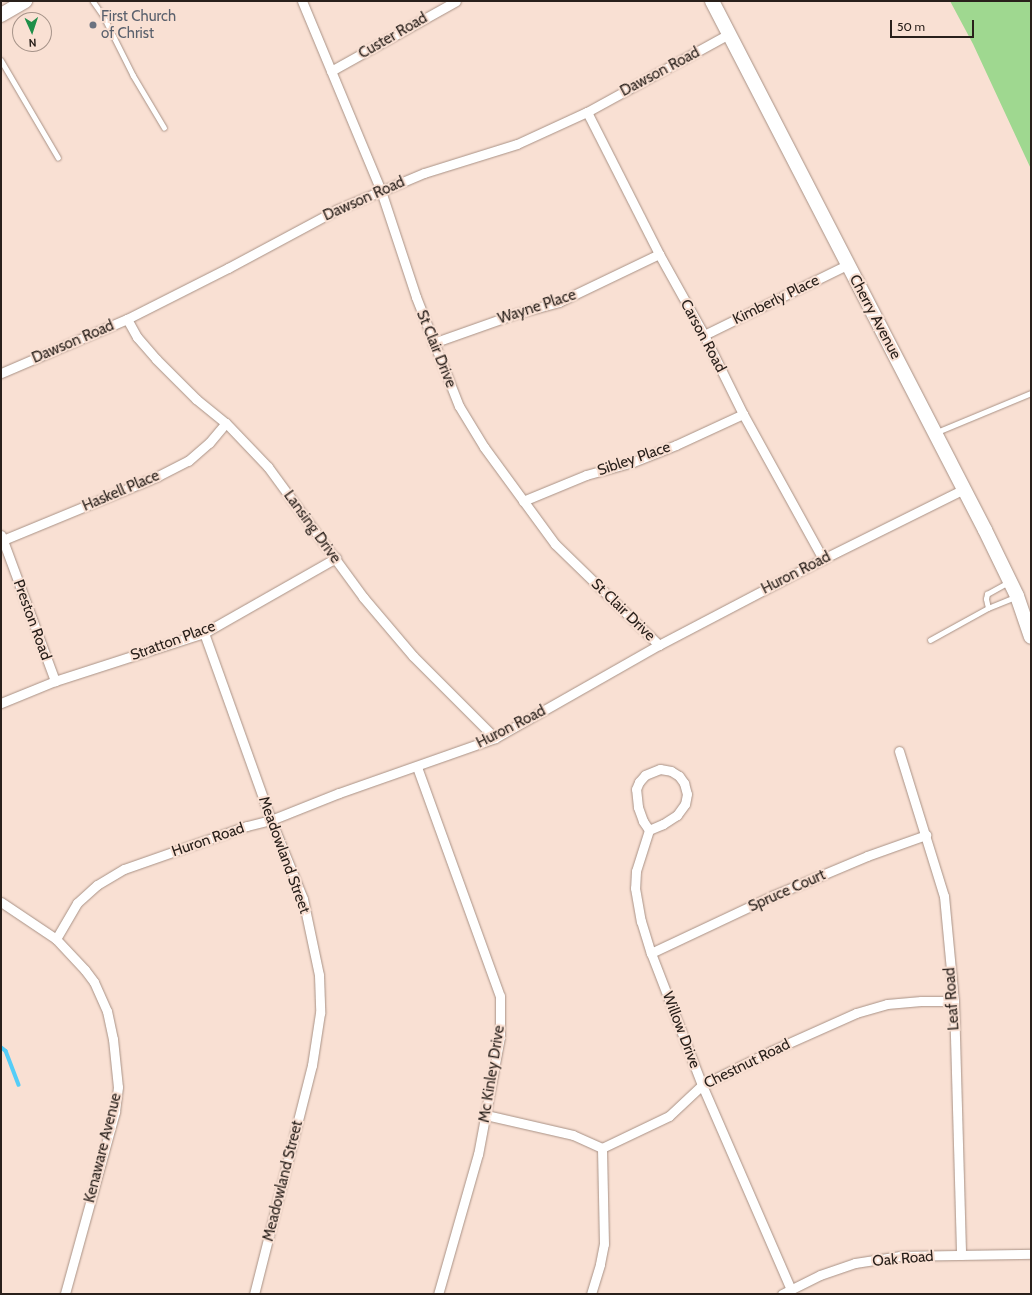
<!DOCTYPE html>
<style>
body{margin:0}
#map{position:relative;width:1032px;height:1295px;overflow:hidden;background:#f9e0d3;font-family:Cabin,sans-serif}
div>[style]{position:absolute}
.green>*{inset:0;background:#9fd890}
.stream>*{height:3.5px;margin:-1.75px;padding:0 1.75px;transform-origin:1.75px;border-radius:1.75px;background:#55cdf7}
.roads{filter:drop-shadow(0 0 1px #a99286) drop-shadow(0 0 1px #a99286)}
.lane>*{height:4.5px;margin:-2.25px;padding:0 2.25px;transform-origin:2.25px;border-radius:2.25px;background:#fff}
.street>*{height:9px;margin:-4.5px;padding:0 4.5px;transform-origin:4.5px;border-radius:4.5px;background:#fff}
.primary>*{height:14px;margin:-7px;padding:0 7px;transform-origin:7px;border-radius:7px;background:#fff}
.dots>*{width:11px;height:11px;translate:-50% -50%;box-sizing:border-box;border:2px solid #f9e0d3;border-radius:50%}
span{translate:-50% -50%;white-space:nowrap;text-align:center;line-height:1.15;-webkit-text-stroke:4px #f9e0d3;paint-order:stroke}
.worship-label{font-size:15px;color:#5b616d}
.left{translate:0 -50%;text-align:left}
.street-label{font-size:15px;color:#29201b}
.frame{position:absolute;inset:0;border:2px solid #29201b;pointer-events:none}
.north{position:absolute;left:12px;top:12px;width:40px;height:40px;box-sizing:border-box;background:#f9e0d3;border:1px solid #a69389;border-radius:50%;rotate:177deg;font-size:11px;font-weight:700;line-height:16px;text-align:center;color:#29201b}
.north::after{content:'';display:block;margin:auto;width:14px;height:18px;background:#1e8f49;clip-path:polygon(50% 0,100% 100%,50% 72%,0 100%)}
.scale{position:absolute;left:890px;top:20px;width:84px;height:18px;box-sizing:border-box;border:2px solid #29201b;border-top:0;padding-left:5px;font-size:12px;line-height:14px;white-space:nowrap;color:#29201b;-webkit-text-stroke:3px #f9e0d3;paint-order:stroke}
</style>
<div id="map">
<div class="green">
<div style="clip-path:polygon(950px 1px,1031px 1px,1031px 169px,973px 44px)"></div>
</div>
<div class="stream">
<div style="left:1px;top:1047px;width:6px;rotate:39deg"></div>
<div style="left:6px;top:1051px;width:36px;rotate:69deg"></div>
</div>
<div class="roads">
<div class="lane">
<div style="left:93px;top:1px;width:19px;rotate:55deg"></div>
<div style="left:104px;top:17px;width:65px;rotate:63.4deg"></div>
<div style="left:133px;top:75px;width:61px;rotate:59.2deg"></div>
<div style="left:1px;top:60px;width:113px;rotate:59.6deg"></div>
<div style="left:937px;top:432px;width:102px;rotate:-22.5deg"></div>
<div style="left:988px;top:608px;width:9px;rotate:-103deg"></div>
<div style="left:986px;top:599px;width:5px;rotate:-79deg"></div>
<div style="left:987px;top:594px;width:25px;rotate:-29deg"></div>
<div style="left:930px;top:640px;width:66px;rotate:-28.9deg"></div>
<div style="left:988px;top:608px;width:29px;rotate:-22deg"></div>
</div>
<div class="street">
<div style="left:302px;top:1px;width:206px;rotate:67.4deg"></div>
<div style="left:381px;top:191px;width:112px;rotate:71.7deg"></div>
<div style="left:416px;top:297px;width:117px;rotate:68.5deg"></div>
<div style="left:459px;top:406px;width:48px;rotate:58.6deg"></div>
<div style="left:484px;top:447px;width:120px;rotate:53.8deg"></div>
<div style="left:555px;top:544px;width:145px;rotate:44.2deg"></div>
<div style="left:331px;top:71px;width:143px;rotate:-29.2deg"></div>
<div style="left:587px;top:112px;width:159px;rotate:63.1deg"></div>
<div style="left:659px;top:254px;width:93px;rotate:60.9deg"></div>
<div style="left:704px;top:335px;width:88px;rotate:63.7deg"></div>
<div style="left:743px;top:414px;width:166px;rotate:61.1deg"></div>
<div style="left:127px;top:319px;width:21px;rotate:61deg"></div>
<div style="left:137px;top:337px;width:29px;rotate:49deg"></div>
<div style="left:156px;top:359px;width:57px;rotate:45deg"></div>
<div style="left:196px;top:399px;width:38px;rotate:39deg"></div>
<div style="left:226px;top:423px;width:61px;rotate:46.3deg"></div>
<div style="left:268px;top:467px;width:161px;rotate:53.8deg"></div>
<div style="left:363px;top:597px;width:77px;rotate:49.7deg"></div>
<div style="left:413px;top:656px;width:116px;rotate:45deg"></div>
<div style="left:704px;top:335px;width:159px;rotate:-26.1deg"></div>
<div style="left:433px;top:343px;width:87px;rotate:-19.5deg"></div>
<div style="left:515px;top:314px;width:46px;rotate:-15.3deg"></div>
<div style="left:559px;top:302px;width:111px;rotate:-25.6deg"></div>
<div style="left:1px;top:373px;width:137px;rotate:-23.2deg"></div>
<div style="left:127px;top:319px;width:113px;rotate:-26.8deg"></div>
<div style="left:228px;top:268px;width:123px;rotate:-28.2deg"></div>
<div style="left:336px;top:210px;width:95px;rotate:-22.8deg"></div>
<div style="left:424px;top:173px;width:97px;rotate:-17.3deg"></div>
<div style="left:517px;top:144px;width:77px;rotate:-24.6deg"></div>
<div style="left:587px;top:112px;width:162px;rotate:-28.8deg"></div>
<div style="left:523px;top:501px;width:68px;rotate:-22.4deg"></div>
<div style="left:586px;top:475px;width:49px;rotate:-15.5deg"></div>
<div style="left:633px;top:462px;width:46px;rotate:-21.6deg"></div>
<div style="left:676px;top:445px;width:74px;rotate:-24.8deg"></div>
<div style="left:1px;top:535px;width:156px;rotate:69.7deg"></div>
<div style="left:3px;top:540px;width:168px;rotate:-22.4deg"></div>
<div style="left:158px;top:476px;width:34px;rotate:-27deg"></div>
<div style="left:188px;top:461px;width:28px;rotate:-41deg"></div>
<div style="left:209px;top:443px;width:26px;rotate:-50deg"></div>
<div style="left:204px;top:633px;width:199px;rotate:70.3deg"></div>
<div style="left:271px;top:820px;width:85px;rotate:67.9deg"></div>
<div style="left:303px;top:899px;width:78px;rotate:78.1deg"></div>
<div style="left:319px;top:975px;width:38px;rotate:88deg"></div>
<div style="left:320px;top:1013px;width:53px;rotate:98.7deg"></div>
<div style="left:312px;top:1065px;width:236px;rotate:104.2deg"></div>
<div style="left:1px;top:703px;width:58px;rotate:-22.2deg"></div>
<div style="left:55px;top:681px;width:157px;rotate:-17.9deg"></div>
<div style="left:204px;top:633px;width:152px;rotate:-29.6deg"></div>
<div style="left:899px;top:751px;width:152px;rotate:72.8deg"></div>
<div style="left:944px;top:896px;width:105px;rotate:84.6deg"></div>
<div style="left:954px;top:1001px;width:254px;rotate:88.4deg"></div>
<div style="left:417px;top:767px;width:244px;rotate:70.1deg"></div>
<div style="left:500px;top:996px;width:41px;rotate:90deg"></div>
<div style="left:500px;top:1037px;width:119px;rotate:100.6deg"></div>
<div style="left:478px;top:1154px;width:146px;rotate:105.9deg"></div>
<div style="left:649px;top:830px;width:11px;rotate:-124deg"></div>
<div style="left:643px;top:821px;width:15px;rotate:-110deg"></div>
<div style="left:638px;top:807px;width:18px;rotate:-96deg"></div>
<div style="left:636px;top:789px;width:8px;rotate:-67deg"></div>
<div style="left:639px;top:782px;width:9px;rotate:-49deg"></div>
<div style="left:645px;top:775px;width:16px;rotate:-22deg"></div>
<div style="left:660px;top:769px;width:11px;rotate:10deg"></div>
<div style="left:671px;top:771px;width:9px;rotate:32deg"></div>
<div style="left:679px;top:776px;width:9px;rotate:54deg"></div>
<div style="left:684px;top:783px;width:11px;rotate:75deg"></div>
<div style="left:687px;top:794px;width:10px;rotate:101deg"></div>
<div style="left:685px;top:804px;width:14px;rotate:126deg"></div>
<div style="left:677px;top:815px;width:17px;rotate:147deg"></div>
<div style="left:663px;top:824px;width:15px;rotate:157deg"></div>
<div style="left:649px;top:830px;width:43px;rotate:107.6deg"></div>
<div style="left:636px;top:871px;width:17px;rotate:93deg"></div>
<div style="left:635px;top:888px;width:34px;rotate:80deg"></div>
<div style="left:641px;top:921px;width:34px;rotate:73deg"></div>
<div style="left:651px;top:953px;width:142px;rotate:68.9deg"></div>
<div style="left:702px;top:1085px;width:223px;rotate:66.5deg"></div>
<div style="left:1px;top:902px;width:66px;rotate:33.9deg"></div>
<div style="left:56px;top:939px;width:42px;rotate:46.9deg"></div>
<div style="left:85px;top:970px;width:15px;rotate:53deg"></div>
<div style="left:94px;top:982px;width:32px;rotate:66deg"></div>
<div style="left:107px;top:1011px;width:29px;rotate:78deg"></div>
<div style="left:113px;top:1039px;width:48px;rotate:84.1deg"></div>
<div style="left:118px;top:1087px;width:25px;rotate:97deg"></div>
<div style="left:115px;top:1112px;width:189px;rotate:105.4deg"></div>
<div style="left:56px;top:939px;width:42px;rotate:-59.7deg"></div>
<div style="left:77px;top:903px;width:27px;rotate:-42deg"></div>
<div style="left:97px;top:885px;width:31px;rotate:-31deg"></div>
<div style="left:124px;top:869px;width:130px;rotate:-19.3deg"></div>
<div style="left:247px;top:826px;width:25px;rotate:-14deg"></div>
<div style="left:271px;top:820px;width:73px;rotate:-21.7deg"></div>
<div style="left:339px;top:793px;width:165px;rotate:-19.4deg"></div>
<div style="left:495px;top:738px;width:189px;rotate:-29.6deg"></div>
<div style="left:659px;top:645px;width:185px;rotate:-27.7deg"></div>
<div style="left:823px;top:559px;width:157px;rotate:-26.4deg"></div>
<div style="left:651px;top:953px;width:134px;rotate:-25.2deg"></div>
<div style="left:772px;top:896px;width:103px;rotate:-22.8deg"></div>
<div style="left:867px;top:856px;width:63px;rotate:-19.6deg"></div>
<div style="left:486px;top:1115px;width:89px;rotate:12.9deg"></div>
<div style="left:573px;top:1135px;width:32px;rotate:24deg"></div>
<div style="left:602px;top:1148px;width:74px;rotate:-25.5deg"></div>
<div style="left:669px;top:1116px;width:45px;rotate:-43.2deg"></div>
<div style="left:702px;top:1085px;width:77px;rotate:-26.2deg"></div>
<div style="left:771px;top:1051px;width:93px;rotate:-24.1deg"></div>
<div style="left:856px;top:1013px;width:32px;rotate:-16deg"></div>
<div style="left:887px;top:1004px;width:34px;rotate:-5deg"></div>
<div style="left:921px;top:1001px;width:33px"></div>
<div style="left:591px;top:1294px;width:31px;rotate:-73deg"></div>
<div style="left:600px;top:1264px;width:20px;rotate:-79deg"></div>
<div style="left:604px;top:1244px;width:96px;rotate:-91.2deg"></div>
<div style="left:782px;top:1294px;width:42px;rotate:-26.6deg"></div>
<div style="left:820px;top:1275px;width:37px;rotate:-19deg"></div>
<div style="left:855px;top:1263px;width:46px;rotate:-8.8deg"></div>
<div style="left:900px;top:1256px;width:131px;rotate:-0.9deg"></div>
</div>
<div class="primary">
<div style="left:712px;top:1px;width:595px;rotate:62.7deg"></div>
<div style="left:985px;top:530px;width:73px;rotate:64.1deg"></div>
<div style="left:1017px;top:596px;width:43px;rotate:71.1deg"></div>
<div style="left:1px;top:15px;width:28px;rotate:-30deg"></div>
</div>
</div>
<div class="dots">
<div style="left:93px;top:25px;background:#6b7280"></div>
</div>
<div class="worship-label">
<span class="left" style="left:101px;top:25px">First Church<br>of Christ</span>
</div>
<div class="street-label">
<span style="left:393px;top:36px;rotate:-30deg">Custer Road</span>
<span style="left:660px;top:72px;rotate:-28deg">Dawson Road</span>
<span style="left:364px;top:199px;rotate:-24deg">Dawson Road</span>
<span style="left:776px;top:300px;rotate:-26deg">Kimberly Place</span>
<span style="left:537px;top:307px;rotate:-18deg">Wayne Place</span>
<span style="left:875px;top:317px;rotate:62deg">Cherry Avenue</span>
<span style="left:703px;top:336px;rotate:62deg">Carson Road</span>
<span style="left:73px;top:342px;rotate:-23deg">Dawson Road</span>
<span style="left:436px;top:349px;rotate:68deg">St Clair Drive</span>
<span style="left:634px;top:459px;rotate:-19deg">Sibley Place</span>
<span style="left:121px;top:491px;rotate:-23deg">Haskell Place</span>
<span style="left:312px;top:527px;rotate:54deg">Lansing Drive</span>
<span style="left:796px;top:573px;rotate:-27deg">Huron Road</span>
<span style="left:623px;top:610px;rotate:44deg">St Clair Drive</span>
<span style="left:32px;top:620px;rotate:70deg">Preston Road</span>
<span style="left:173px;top:641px;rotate:-20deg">Stratton Place</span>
<span style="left:511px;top:727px;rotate:-27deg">Huron Road</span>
<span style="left:208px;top:840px;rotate:-19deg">Huron Road</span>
<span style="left:284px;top:855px;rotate:70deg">Meadowland Street</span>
<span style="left:787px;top:891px;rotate:-24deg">Spruce Court</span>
<span style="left:952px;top:999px;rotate:-94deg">Leaf Road</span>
<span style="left:681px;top:1030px;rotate:69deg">Willow Drive</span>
<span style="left:747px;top:1064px;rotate:-26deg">Chestnut Road</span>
<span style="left:492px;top:1074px;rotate:-81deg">Mc Kinley Drive</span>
<span style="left:103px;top:1148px;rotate:-76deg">Kenaware Avenue</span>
<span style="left:283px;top:1181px;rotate:-76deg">Meadowland Street</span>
<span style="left:903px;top:1259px;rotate:-5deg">Oak Road</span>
</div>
<div class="frame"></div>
<div class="north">N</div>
<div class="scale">50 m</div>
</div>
